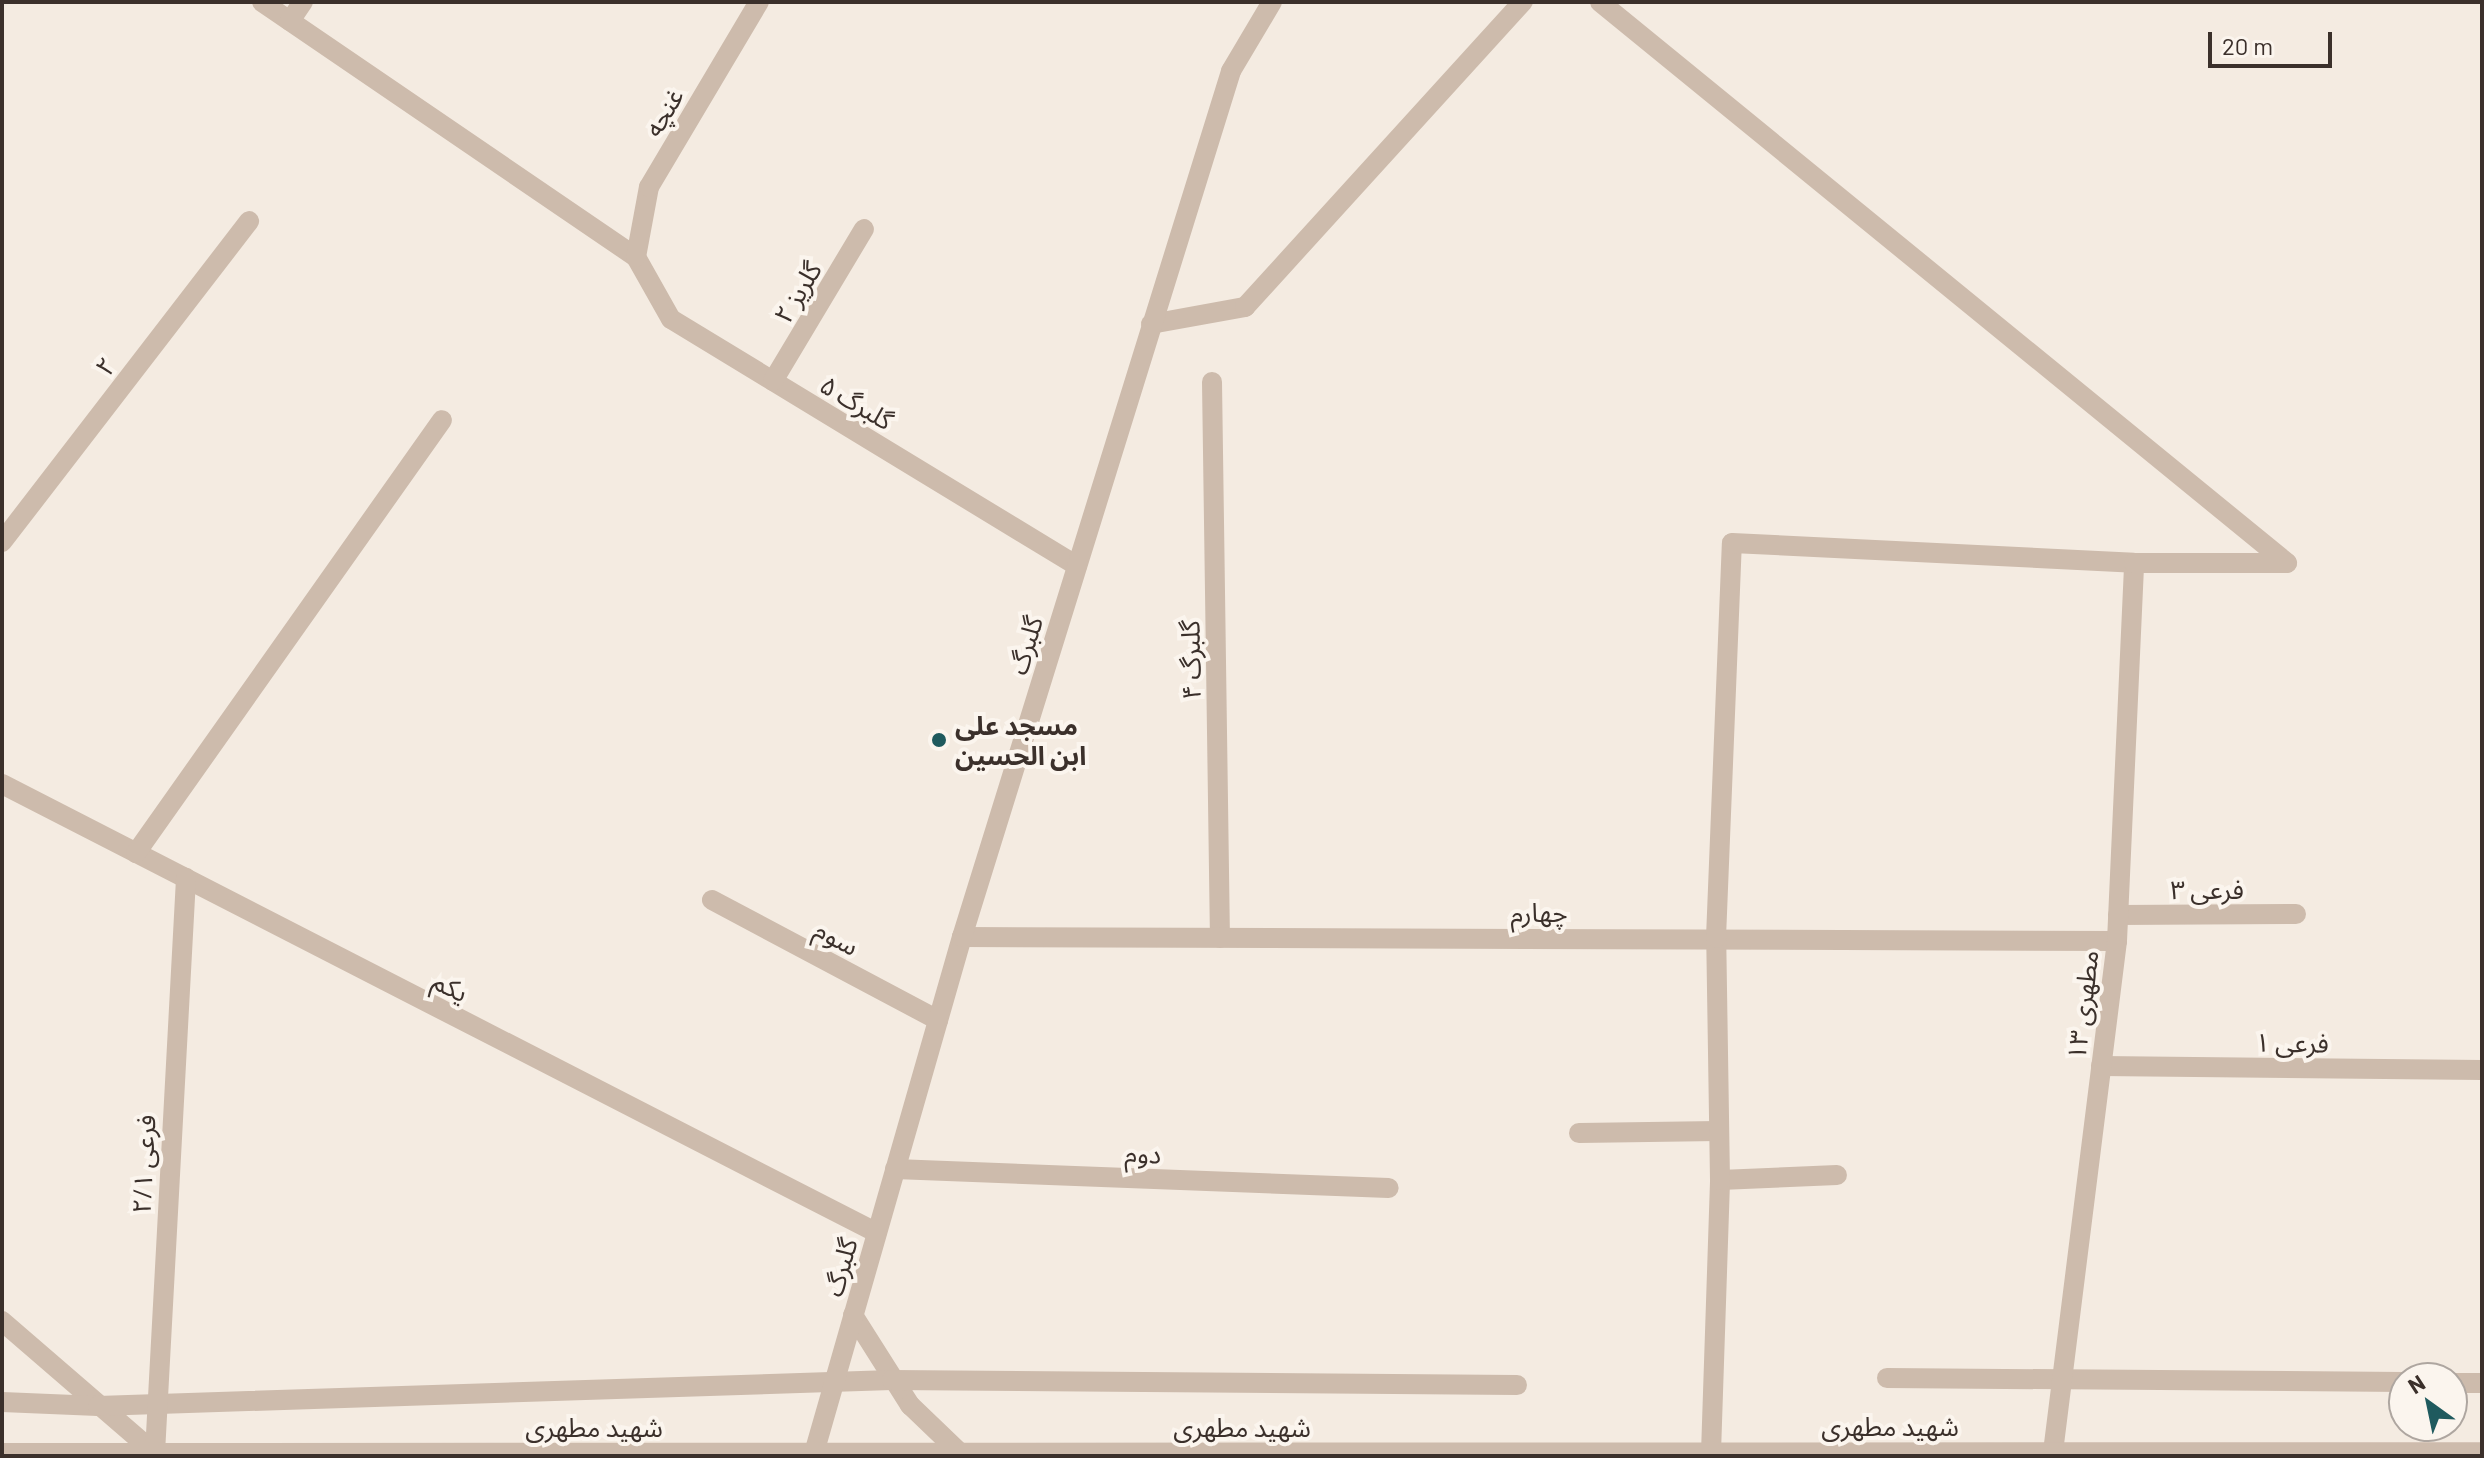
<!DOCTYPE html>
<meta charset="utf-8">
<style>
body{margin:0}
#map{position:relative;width:2484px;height:1458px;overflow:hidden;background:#f4ebe1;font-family:Barlow,"Noto Sans Arabic",sans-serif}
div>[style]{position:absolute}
.minor>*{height:20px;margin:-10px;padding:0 10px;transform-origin:10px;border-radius:10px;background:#cdbbac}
.tertiary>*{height:20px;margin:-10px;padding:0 10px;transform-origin:10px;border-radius:10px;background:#cdbbac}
.dots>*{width:22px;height:22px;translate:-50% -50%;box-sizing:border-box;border:4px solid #fbf5ee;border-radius:50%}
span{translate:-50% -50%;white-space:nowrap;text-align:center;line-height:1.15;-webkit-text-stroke:8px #fbf5ee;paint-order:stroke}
.street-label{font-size:26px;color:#3b302b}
.poi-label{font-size:26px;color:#3b302b;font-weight:700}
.left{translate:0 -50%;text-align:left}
.frame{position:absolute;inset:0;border:4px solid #3b302b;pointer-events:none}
.north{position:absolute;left:2388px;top:1362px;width:80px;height:80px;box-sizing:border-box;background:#fbf5ee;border:2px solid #aea6a0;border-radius:50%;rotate:327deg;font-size:22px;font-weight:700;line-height:32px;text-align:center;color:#3b302b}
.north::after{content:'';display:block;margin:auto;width:28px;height:36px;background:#1f5a5e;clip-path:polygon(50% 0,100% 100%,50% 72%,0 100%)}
.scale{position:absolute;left:2208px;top:32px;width:124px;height:36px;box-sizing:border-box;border:4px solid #3b302b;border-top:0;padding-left:10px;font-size:24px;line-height:28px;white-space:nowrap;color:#3b302b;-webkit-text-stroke:6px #fbf5ee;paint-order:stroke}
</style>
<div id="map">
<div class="minor">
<div style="left:262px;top:2px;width:453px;rotate:34.3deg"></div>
<div style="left:636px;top:257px;width:71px;rotate:60.6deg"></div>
<div style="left:671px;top:319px;width:475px;rotate:31.3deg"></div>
<div style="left:1600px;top:2px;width:887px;rotate:39.23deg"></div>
<div style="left:290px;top:21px;width:23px;rotate:-56deg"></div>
<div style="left:636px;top:257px;width:71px;rotate:-79.5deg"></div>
<div style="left:649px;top:187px;width:215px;rotate:-59.3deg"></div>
<div style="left:1151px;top:324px;width:96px;rotate:-10.3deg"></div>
<div style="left:1245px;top:307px;width:413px;rotate:-47.7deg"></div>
<div style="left:773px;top:381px;width:177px;rotate:-59.1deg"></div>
<div style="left:1212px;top:382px;width:556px;rotate:89.18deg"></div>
<div style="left:2px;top:542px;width:405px;rotate:-52.4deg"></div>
<div style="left:2px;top:784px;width:983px;rotate:27.16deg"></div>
<div style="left:136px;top:853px;width:530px;rotate:-54.75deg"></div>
<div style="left:712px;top:900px;width:256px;rotate:28deg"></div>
<div style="left:2118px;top:915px;width:178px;rotate:-0.3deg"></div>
<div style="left:962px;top:937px;width:1155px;rotate:0.2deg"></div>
<div style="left:2101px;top:1066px;width:381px;rotate:0.6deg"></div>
<div style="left:1579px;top:1133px;width:139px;rotate:-0.8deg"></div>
<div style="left:895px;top:1169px;width:494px;rotate:2.2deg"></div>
<div style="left:1720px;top:1180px;width:117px;rotate:-2.4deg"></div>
<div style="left:853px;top:1315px;width:107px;rotate:57.7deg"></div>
<div style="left:910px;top:1405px;width:69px;rotate:43.8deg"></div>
<div style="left:2px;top:1321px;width:202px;rotate:40.8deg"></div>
<div style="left:1887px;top:1378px;width:517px;rotate:0.44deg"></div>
<div style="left:2452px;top:1383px;width:30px"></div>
<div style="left:2px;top:1402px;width:96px;rotate:2.4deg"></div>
<div style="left:98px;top:1406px;width:794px;rotate:-1.88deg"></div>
<div style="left:892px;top:1380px;width:625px;rotate:0.46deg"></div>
<div style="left:2053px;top:1452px;width:515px;rotate:-82.86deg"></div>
<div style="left:2117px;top:941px;width:378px;rotate:-87.4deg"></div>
<div style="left:155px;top:1453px;width:576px;rotate:-86.91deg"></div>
<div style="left:814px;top:1453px;width:537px;rotate:-74deg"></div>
<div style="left:962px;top:937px;width:907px;rotate:-72.74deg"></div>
<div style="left:1231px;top:71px;width:80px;rotate:-59.3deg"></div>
<div style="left:1711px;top:1453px;width:273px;rotate:-88.1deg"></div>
<div style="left:1720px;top:1180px;width:242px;rotate:-90.9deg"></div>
<div style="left:1716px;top:938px;width:395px;rotate:-87.7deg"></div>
<div style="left:1732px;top:543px;width:402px;rotate:2.8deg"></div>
<div style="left:2134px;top:563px;width:153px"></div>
</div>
<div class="tertiary">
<div style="left:2px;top:1453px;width:2480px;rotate:-0.02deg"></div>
</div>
<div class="dots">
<div style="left:939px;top:740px;background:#1f5a5e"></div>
</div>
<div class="street-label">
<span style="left:663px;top:112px;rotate:-59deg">غنچه</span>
<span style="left:797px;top:292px;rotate:-59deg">گلریز ۲</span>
<span style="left:105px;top:366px;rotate:-52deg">۲</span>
<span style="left:857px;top:402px;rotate:31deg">گلبرگ ۵</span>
<span style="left:1025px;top:645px;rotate:-73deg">گلبرگ</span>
<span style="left:1190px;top:660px;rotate:-91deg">گلبرگ ۴</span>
<span style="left:2207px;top:889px">فرعی ۳</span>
<span style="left:1539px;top:912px">چهارم</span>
<span style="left:837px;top:937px;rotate:28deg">سوم</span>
<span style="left:451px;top:986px;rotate:27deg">یکم</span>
<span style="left:2082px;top:1005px;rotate:-83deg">مطهری ۱۳</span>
<span style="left:2292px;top:1042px;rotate:1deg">فرعی ۱</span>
<span style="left:1143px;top:1153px;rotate:2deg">دوم</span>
<span style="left:143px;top:1164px;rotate:-87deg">فرعی ۲/۱</span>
<span style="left:840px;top:1267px;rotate:-74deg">گلبرگ</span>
<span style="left:1890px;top:1426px">شهید مطهری</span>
<span style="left:594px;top:1427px">شهید مطهری</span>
<span style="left:1242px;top:1427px">شهید مطهری</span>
</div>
<div class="poi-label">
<span class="left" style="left:955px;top:740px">مسجد علی<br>ابن الحسین</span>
</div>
<div class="frame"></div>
<div class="north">N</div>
<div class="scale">20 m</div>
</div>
